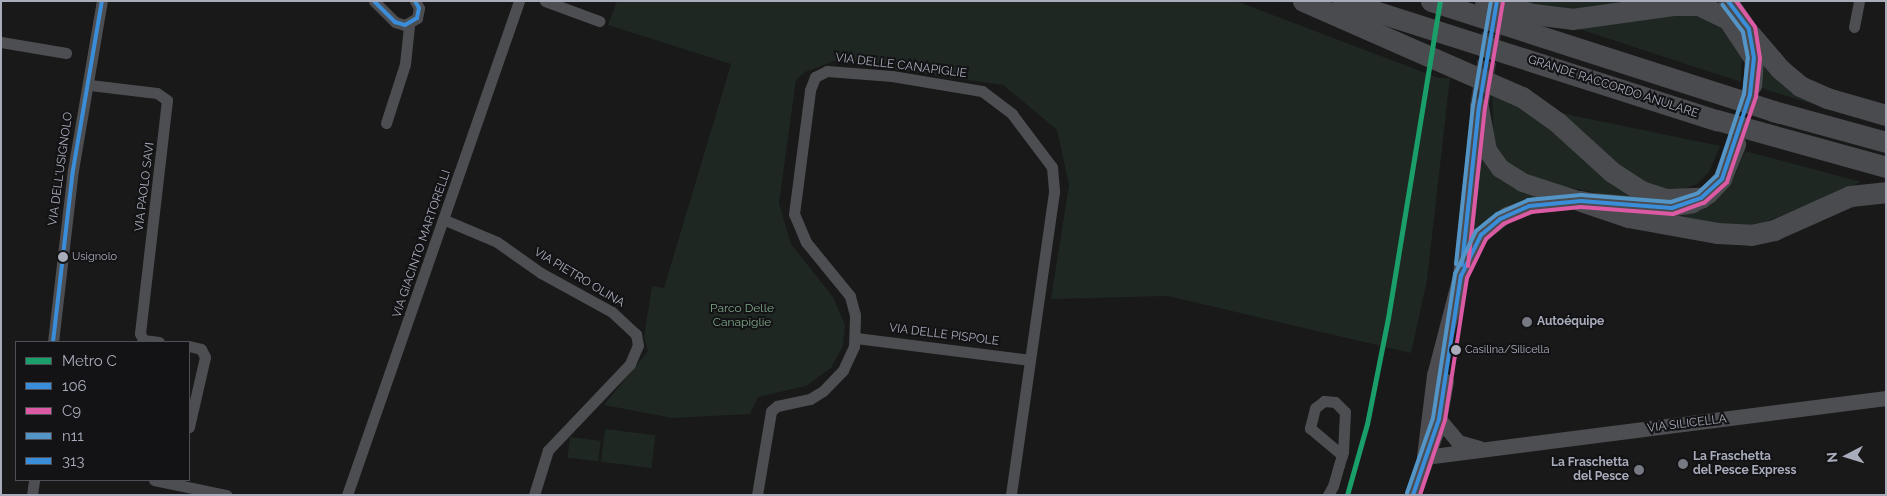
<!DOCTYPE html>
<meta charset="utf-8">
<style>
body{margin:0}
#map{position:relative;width:1887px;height:496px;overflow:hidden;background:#191919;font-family:Raleway,sans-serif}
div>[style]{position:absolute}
.green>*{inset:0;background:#1e2721;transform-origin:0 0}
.primary-tunnel>*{height:19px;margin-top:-9.5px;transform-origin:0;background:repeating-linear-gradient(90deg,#363639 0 19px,transparent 0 28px)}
.minor>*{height:11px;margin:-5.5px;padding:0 5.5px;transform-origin:5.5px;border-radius:5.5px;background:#4d4e52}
.tertiary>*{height:15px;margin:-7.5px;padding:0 7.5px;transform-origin:7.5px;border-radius:7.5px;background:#4d4e52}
.secondary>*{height:16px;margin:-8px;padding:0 8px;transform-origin:8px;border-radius:8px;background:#4c4c51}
.primary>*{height:19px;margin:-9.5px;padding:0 9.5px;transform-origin:9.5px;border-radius:9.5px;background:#4a4b4e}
.motorway>*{height:21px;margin:-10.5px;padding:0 10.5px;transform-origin:10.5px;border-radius:10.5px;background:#4a4b4f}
.bus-1>*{height:4px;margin:-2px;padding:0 2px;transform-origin:2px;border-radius:2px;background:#3a8dd9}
.bus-2>*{height:4px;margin:-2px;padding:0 2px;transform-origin:2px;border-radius:2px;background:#dc5aa4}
.bus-3>*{height:4px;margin:-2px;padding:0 2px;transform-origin:2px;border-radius:2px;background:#5395c7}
.bus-4>*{height:4px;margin:-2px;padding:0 2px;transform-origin:2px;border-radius:2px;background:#3a8dd9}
.metro-1>*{height:5px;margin:-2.5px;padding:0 2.5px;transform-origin:2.5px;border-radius:2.5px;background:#1a9f6a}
.dots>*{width:14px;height:14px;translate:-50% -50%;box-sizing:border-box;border:2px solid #131315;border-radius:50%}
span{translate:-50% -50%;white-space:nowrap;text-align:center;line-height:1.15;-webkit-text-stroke:4px #131315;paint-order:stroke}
.bus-label{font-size:11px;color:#a9acbb}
.left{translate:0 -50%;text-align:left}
.street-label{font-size:12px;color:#a9acbb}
.park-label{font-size:12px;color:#7fa788}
.poi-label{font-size:12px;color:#a9acbb;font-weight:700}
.right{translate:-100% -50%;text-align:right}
.frame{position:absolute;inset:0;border:2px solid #a9acbb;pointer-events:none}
.legend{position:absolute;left:15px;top:341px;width:175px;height:140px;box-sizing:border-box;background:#131315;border:1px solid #4f5057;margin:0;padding:6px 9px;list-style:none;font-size:15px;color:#a9acbb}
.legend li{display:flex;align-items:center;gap:10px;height:25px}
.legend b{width:25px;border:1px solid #4f5057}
.north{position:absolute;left:1822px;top:431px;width:50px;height:50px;-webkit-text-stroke:4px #131315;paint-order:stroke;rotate:265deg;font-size:14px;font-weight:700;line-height:20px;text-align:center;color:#a9acbb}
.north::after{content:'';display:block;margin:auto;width:18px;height:22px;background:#a9acbb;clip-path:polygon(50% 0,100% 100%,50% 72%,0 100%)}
</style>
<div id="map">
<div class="green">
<div style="clip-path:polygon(617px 1px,1236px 1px,1439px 78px,1450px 78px,1427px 280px,1411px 353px,1168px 296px,1051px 299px,1069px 185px,1057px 130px,1003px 85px,834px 61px,805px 72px,796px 80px,779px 203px,791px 244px,833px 297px,845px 325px,843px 346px,831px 368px,806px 386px,758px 397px,750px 414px,672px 418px,604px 405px,648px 351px,644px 337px,652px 286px,664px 288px,731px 64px,608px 25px)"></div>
<div style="clip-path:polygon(1508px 1px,1657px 1px,1590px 14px)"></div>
<div style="clip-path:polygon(1710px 13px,1742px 56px,1741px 82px,1573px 27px,1642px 14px)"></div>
<div style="clip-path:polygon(1764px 61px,1822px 107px,1761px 88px)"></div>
<div style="clip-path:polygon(1492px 89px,1505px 93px,1651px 204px,1523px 178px,1494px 154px)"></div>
<div style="clip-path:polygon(1561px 113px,1720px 146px,1709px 172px,1697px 184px,1676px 191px,1645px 188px)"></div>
<div style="clip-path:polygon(1482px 151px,1542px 196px,1501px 209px,1485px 221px,1470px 240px)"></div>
<div style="clip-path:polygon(1745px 151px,1861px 182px,1747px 230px,1682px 216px,1715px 202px,1734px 178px)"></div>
<div style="left:605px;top:429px;width:51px;height:33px;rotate:7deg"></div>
<div style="left:570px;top:437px;width:31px;height:21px;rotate:7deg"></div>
</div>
<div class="primary-tunnel">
<div style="left:1479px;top:107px;width:101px;rotate:-80.4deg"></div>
</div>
<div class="minor">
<div style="left:374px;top:1px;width:30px;rotate:45deg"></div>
<div style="left:395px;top:22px;width:10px;rotate:17deg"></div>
<div style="left:405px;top:25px;width:14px;rotate:-30deg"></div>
<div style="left:417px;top:18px;width:10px;rotate:-79deg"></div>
<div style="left:419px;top:8px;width:8px;rotate:-120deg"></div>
<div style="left:545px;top:1px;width:58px;rotate:20.3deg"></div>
<div style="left:1854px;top:27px;width:26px;rotate:-79deg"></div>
<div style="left:1px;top:42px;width:66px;rotate:9.6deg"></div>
<div style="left:90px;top:85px;width:67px;rotate:6.8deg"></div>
<div style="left:157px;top:93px;width:12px;rotate:35deg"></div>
<div style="left:167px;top:100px;width:235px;rotate:96.6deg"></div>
<div style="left:140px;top:333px;width:8px;rotate:67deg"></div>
<div style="left:143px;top:340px;width:16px;rotate:7deg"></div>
<div style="left:386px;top:123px;width:62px;rotate:-72.1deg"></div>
<div style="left:405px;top:64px;width:39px;rotate:-84deg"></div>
<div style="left:445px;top:220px;width:56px;rotate:22.9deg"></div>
<div style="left:497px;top:242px;width:54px;rotate:35.2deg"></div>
<div style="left:541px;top:273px;width:81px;rotate:28.8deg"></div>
<div style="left:612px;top:312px;width:33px;rotate:43deg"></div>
<div style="left:636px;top:334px;width:11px;rotate:80deg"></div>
<div style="left:638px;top:345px;width:21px;rotate:113deg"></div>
<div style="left:630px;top:364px;width:119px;rotate:133.6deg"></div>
<div style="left:548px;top:450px;width:47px;rotate:107.3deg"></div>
<div style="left:856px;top:338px;width:174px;rotate:7.2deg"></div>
<div style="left:53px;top:342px;width:173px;rotate:-83.4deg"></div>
<div style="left:73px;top:170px;width:171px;rotate:-80.3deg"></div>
<div style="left:189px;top:346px;width:12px;rotate:14deg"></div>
<div style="left:201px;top:349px;width:9px;rotate:63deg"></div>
<div style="left:205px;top:357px;width:72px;rotate:102.9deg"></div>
<div style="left:154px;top:480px;width:74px;rotate:11.8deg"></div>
<div style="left:32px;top:495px;width:15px;rotate:-82deg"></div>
<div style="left:347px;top:495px;width:523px;rotate:-70.8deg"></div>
<div style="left:757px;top:495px;width:85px;rotate:-80.5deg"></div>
<div style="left:771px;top:411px;width:8px;rotate:-40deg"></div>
<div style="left:777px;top:406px;width:34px;rotate:-12deg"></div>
<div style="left:810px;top:399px;width:15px;rotate:-32deg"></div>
<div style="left:823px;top:391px;width:29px;rotate:-46deg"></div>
<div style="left:843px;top:370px;width:26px;rotate:-65deg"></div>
<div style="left:854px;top:346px;width:31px;rotate:-88deg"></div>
<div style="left:855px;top:315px;width:20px;rotate:-105deg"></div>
<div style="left:850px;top:296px;width:70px;rotate:-129.2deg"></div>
<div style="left:806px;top:242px;width:30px;rotate:-113deg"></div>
<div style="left:794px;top:214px;width:125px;rotate:-82.6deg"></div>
<div style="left:810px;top:90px;width:14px;rotate:-69deg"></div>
<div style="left:815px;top:77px;width:13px;rotate:-27deg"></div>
<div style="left:827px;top:71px;width:65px;rotate:4.4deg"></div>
<div style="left:892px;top:76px;width:91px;rotate:9.5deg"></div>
<div style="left:982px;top:91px;width:38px;rotate:37deg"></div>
<div style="left:1012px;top:114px;width:66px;rotate:53deg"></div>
<div style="left:1052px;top:167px;width:25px;rotate:85deg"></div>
<div style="left:1054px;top:192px;width:306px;rotate:98.1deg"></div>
<div style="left:1328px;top:495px;width:10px;rotate:-61deg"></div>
<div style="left:1333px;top:486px;width:22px;rotate:-74deg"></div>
<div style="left:1339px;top:465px;width:10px;rotate:-73deg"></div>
<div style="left:1342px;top:455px;width:3px;rotate:-72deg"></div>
<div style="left:1343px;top:452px;width:40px;rotate:-87.1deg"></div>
<div style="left:1345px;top:412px;width:14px;rotate:-135deg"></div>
<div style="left:1335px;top:402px;width:11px;rotate:-175deg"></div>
<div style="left:1324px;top:401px;width:11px;rotate:142deg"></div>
<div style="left:1315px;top:408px;width:21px;rotate:104deg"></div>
<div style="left:1310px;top:428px;width:42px;rotate:40.2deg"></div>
</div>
<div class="tertiary">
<div style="left:1439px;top:419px;width:30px;rotate:50deg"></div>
<div style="left:1458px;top:442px;width:22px;rotate:16deg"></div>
<div style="left:1425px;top:457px;width:465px;rotate:-7.3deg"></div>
</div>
<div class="secondary">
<div style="left:1467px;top:262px;width:30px;rotate:-63deg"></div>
<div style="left:1481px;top:235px;width:33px;rotate:-38deg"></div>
<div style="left:1507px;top:215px;width:30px;rotate:-20deg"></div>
<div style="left:1535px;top:205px;width:41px;rotate:-5.6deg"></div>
<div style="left:1425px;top:457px;width:82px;rotate:-83deg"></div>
<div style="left:1435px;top:376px;width:103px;rotate:-75.4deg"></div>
<div style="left:1461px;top:276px;width:158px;rotate:-83.8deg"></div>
<div style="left:1413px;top:495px;width:69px;rotate:-69.7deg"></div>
<div style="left:1437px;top:430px;width:49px;rotate:-79.4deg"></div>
</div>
<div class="primary">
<div style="left:1728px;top:1px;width:41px;rotate:55.9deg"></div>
<div style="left:1751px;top:35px;width:23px;rotate:83deg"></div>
<div style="left:1754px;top:58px;width:27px;rotate:94deg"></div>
<div style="left:1479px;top:107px;width:44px;rotate:79.5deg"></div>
<div style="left:1487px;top:150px;width:22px;rotate:54deg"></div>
<div style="left:1500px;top:168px;width:26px;rotate:32deg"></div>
<div style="left:1522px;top:182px;width:62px;rotate:17.9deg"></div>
<div style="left:1581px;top:201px;width:81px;rotate:4.9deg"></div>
<div style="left:1662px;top:208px;width:30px;rotate:-9deg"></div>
<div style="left:1692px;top:203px;width:18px;rotate:-29deg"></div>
<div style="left:1708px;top:194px;width:21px;rotate:-47deg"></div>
<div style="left:1722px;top:179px;width:38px;rotate:-68deg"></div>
</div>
<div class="motorway">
<div style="left:1303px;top:1px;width:239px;rotate:23.7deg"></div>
<div style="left:1522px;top:97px;width:43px;rotate:35.5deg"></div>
<div style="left:1557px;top:122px;width:74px;rotate:42.3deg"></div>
<div style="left:1612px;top:172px;width:35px;rotate:33deg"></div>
<div style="left:1641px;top:191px;width:25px;rotate:18deg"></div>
<div style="left:1665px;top:199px;width:36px;rotate:-2deg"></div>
<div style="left:1343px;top:1px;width:392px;rotate:17.7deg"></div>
<div style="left:1717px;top:120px;width:175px;rotate:15.5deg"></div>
<div style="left:1431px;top:1px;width:359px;rotate:17.8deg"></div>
<div style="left:1773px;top:111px;width:117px;rotate:15.3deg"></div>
<div style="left:1485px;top:1px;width:50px;rotate:15.2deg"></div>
<div style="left:1533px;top:14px;width:39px;rotate:7deg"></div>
<div style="left:1572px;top:19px;width:102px;rotate:-7.9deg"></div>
<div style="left:1673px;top:5px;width:26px"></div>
<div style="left:1699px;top:5px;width:32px;rotate:26deg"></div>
<div style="left:1728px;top:19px;width:47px;rotate:56.3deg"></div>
<div style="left:1751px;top:35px;width:45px;rotate:49.5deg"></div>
<div style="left:1780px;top:69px;width:26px;rotate:40deg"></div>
<div style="left:1800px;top:86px;width:30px;rotate:24deg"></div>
<div style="left:1827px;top:98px;width:61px;rotate:16.1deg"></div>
<div style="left:1581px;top:201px;width:50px;rotate:18.8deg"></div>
<div style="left:1628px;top:217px;width:90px;rotate:10.2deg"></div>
<div style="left:1717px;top:233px;width:34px;rotate:3deg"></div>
<div style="left:1751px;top:235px;width:24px;rotate:-12deg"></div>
<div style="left:1774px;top:230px;width:83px;rotate:-24.1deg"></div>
<div style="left:1850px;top:196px;width:36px;rotate:-6deg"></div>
</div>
<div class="bus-1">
<div style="left:1462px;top:265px;width:159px;rotate:-83.9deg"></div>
<div style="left:1479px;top:107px;width:108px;rotate:-80.4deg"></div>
<div style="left:1413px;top:495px;width:80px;rotate:-71.1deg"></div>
<div style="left:1439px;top:419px;width:145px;rotate:-81.3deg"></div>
<div style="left:1461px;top:276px;width:46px;rotate:-64deg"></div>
<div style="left:1481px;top:235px;width:25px;rotate:-40deg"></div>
<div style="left:1500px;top:219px;width:32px;rotate:-24deg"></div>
<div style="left:1529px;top:206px;width:52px;rotate:-5.5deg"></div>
<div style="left:1581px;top:201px;width:91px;rotate:4.4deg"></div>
<div style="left:1672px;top:208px;width:31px;rotate:-19deg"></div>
<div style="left:1701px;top:198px;width:28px;rotate:-42deg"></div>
<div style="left:1722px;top:179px;width:89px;rotate:-71.6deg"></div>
<div style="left:1750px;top:95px;width:37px;rotate:-84deg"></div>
<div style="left:1754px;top:58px;width:29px;rotate:-100deg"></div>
<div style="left:1749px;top:29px;width:35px;rotate:-127deg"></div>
</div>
<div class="bus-2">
<div style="left:1468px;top:266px;width:159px;rotate:-83.9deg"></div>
<div style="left:1485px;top:108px;width:108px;rotate:-80.4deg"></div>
<div style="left:1420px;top:495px;width:79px;rotate:-71.6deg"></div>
<div style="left:1445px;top:420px;width:144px;rotate:-81.2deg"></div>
<div style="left:1467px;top:278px;width:43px;rotate:-64deg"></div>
<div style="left:1486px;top:239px;width:23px;rotate:-41deg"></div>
<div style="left:1503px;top:224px;width:30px;rotate:-23deg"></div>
<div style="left:1531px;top:212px;width:50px;rotate:-5.7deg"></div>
<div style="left:1581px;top:207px;width:92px;rotate:4.4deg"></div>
<div style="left:1673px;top:214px;width:33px;rotate:-20deg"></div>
<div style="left:1704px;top:203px;width:31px;rotate:-42deg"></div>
<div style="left:1727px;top:182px;width:90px;rotate:-71.2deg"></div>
<div style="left:1756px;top:97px;width:39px;rotate:-84deg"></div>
<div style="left:1760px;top:58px;width:31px;rotate:-99deg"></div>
<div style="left:1755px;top:27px;width:32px;rotate:-126deg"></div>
</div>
<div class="bus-3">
<div style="left:1456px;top:264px;width:159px;rotate:-83.9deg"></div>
<div style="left:1473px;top:106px;width:107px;rotate:-80.3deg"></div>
<div style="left:1407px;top:493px;width:79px;rotate:-70.9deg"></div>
<div style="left:1433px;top:418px;width:146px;rotate:-81.3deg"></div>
<div style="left:1455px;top:274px;width:48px;rotate:-64deg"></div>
<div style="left:1476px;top:231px;width:27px;rotate:-39deg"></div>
<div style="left:1497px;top:214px;width:34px;rotate:-24deg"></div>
<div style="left:1528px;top:200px;width:53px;rotate:-5.4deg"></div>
<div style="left:1581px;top:195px;width:90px;rotate:4.4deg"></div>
<div style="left:1671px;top:202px;width:28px;rotate:-18deg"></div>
<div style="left:1698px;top:193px;width:26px;rotate:-43deg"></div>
<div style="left:1717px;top:175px;width:85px;rotate:-71.6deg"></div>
<div style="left:1744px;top:94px;width:36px;rotate:-84deg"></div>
<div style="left:1748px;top:58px;width:26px;rotate:-101deg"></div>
<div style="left:1743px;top:32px;width:34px;rotate:-127deg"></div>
</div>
<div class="bus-4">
<div style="left:374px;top:1px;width:30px;rotate:45deg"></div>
<div style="left:395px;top:22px;width:10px;rotate:17deg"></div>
<div style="left:405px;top:25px;width:14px;rotate:-30deg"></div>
<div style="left:417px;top:18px;width:10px;rotate:-79deg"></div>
<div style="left:419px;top:8px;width:8px;rotate:-120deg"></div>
<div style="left:53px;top:342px;width:173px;rotate:-83.4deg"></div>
<div style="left:73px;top:170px;width:171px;rotate:-80.3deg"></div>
</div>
<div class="metro-1">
<div style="left:1347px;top:495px;width:74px;rotate:-74.3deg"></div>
<div style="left:1367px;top:424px;width:108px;rotate:-78.8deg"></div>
<div style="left:1388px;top:318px;width:321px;rotate:-80.7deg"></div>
</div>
<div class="dots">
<div style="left:63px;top:257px;background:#a9acbb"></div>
<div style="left:1527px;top:322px;background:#777982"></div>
<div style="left:1456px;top:350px;background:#a9acbb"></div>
<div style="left:1683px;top:464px;background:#777982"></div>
<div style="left:1639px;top:470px;background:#777982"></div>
</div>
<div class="bus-label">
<span class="left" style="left:72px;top:257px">Usignolo</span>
<span class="left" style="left:1465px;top:350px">Casilina/Silicella</span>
</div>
<div class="street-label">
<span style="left:901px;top:66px;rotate:7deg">VIA DELLE CANAPIGLIE</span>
<span style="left:1613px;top:87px;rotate:18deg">GRANDE RACCORDO ANULARE</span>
<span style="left:61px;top:169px;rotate:-82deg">VIA DELL'USIGNOLO</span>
<span style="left:145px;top:187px;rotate:-83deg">VIA PAOLO SAVI</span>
<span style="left:422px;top:244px;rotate:-71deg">VIA GIACINTO MARTORELLI</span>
<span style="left:579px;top:278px;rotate:31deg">VIA PIETRO OLINA</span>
<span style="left:944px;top:335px;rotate:7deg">VIA DELLE PISPOLE</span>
<span style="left:1687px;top:424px;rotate:-7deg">VIA SILICELLA</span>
</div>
<div class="park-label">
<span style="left:742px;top:316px">Parco Delle<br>Canapiglie</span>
</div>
<div class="poi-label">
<span class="left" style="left:1537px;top:322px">Autoéquipe</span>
<span class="left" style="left:1693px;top:464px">La Fraschetta<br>del Pesce Express</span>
<span class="right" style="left:1629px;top:470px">La Fraschetta<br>del Pesce</span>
</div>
<div class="frame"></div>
<ul class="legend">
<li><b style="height:6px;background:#1a9f6a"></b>Metro C</li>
<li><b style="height:6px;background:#3a8dd9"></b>106</li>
<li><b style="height:6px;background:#dc5aa4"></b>C9</li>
<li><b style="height:6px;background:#5395c7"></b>n11</li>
<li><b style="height:6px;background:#3a8dd9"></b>313</li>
</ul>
<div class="north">N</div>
</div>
